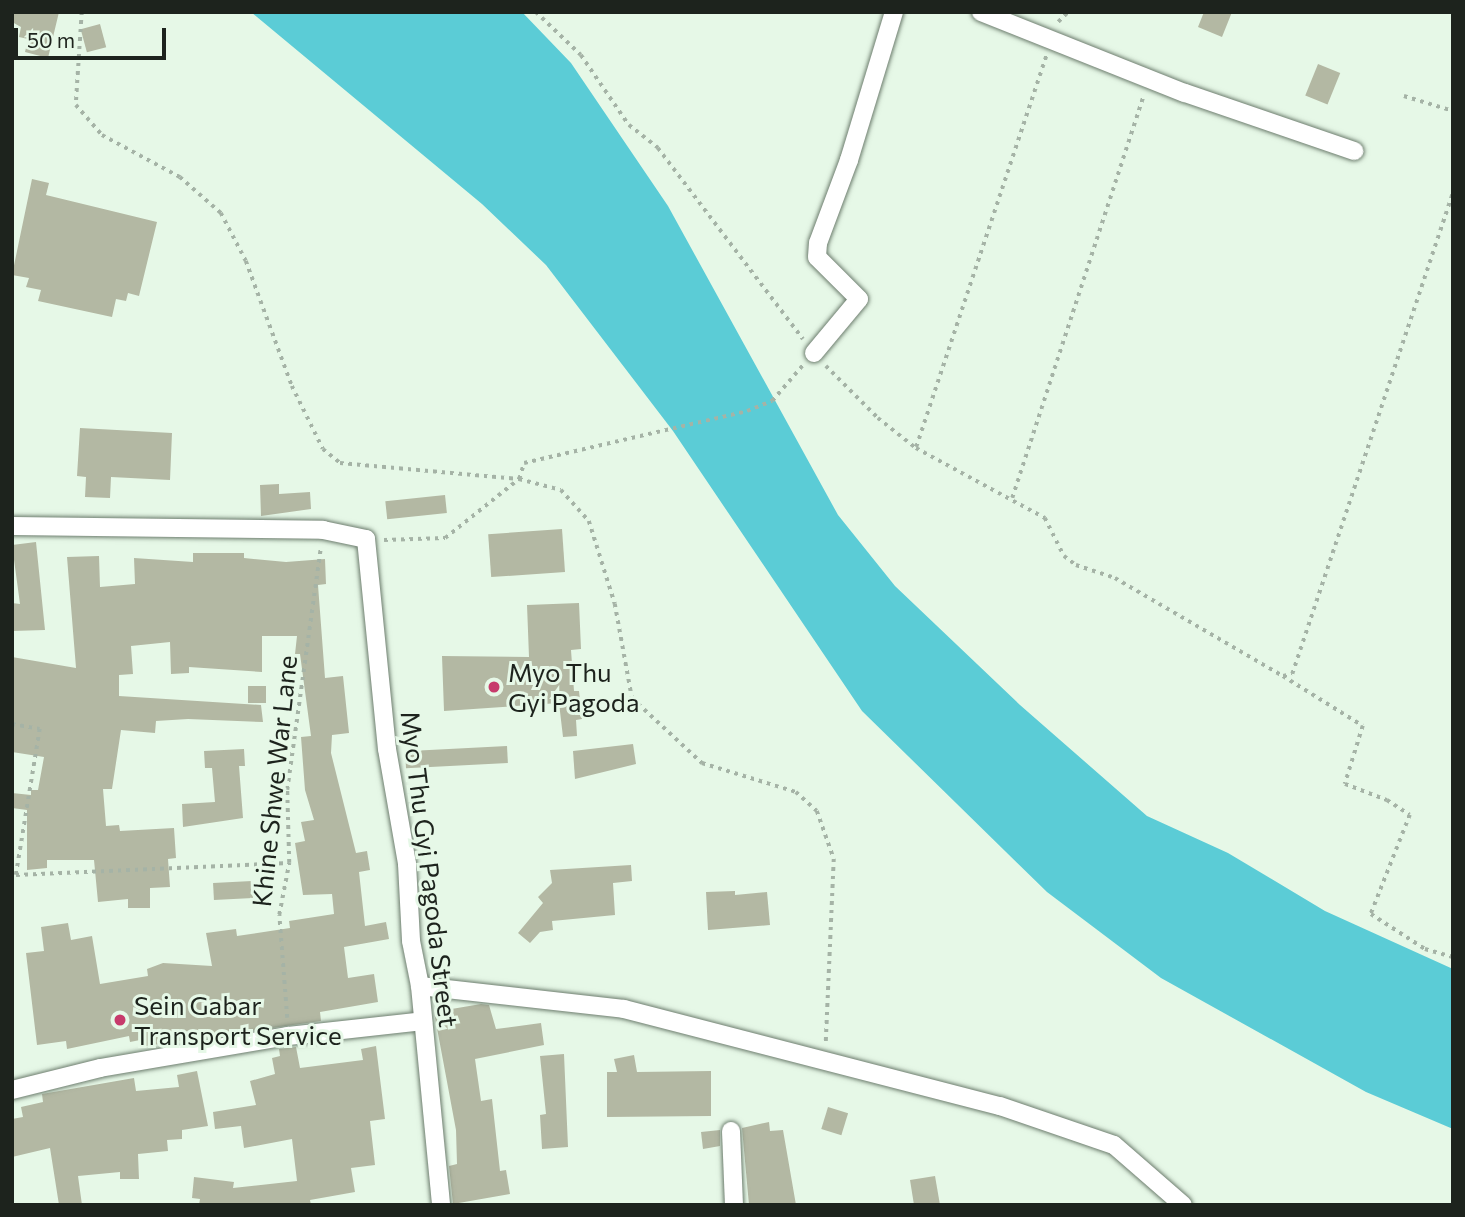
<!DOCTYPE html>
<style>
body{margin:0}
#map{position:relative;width:1465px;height:1217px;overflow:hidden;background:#e6f8e7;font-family:Commissioner,sans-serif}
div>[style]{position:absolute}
.water>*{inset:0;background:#5bccd6}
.building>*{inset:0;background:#b3b8a3;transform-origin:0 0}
.path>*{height:3.5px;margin-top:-1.75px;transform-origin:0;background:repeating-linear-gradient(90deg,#a5b3a6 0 3.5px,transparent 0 8.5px)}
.roads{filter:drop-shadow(0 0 2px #6d7d6e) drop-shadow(0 0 2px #6d7d6e)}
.street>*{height:18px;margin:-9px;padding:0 9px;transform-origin:9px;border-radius:9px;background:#fff}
.dots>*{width:19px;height:19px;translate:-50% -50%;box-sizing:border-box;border:4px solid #e6f8e7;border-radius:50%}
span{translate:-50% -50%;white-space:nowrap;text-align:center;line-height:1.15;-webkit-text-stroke:6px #e6f8e7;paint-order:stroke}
.poi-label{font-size:26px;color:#1d231d}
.left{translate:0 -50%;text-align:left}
.street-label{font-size:26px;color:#1d231d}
.frame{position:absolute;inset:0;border:14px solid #1d231d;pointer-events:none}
.scale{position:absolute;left:14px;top:28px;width:152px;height:32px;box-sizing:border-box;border:4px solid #1d231d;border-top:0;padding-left:9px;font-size:21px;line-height:24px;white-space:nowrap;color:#1d231d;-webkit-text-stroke:5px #e6f8e7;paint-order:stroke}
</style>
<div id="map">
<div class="water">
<div style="clip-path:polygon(251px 12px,522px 12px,571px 63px,668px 206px,838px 515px,895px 586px,1020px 705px,1147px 816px,1228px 853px,1325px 911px,1453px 969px,1453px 1129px,1366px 1092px,1161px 978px,1047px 892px,862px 711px,673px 431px,546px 265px,482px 204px)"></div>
</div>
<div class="building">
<div style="clip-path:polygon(12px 12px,59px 12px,48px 58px,25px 52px,28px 39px,19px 37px,21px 27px,12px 22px)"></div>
<div style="clip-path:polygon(1204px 12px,1232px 12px,1222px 37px,1198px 27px)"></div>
<div style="left:100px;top:24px;width:24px;height:20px;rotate:75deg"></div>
<div style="left:1318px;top:64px;width:24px;height:34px;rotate:22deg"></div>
<div style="clip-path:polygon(32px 179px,49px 183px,46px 195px,157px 222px,139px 296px,128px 293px,126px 301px,116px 299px,112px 317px,38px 301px,41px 290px,26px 287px,29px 278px,12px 275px)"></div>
<div style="clip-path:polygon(80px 428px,172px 433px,170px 480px,111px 477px,110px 498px,85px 497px,86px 477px,77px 476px)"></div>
<div style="clip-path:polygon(279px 484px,279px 494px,310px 492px,311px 509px,261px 516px,260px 485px)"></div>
<div style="left:445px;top:495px;width:18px;height:60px;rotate:84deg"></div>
<div style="left:562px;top:529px;width:43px;height:74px;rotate:86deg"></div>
<div style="clip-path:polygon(36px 542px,45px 630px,12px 631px,12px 603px,20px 604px,12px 545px)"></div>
<div style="clip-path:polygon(193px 553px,244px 553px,244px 558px,286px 562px,325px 559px,326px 584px,318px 585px,325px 678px,343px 676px,349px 733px,332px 735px,331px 753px,356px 853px,367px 851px,370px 870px,359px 872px,365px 926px,386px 922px,389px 939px,344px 947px,348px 978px,374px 974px,378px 1002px,320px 1012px,321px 1021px,146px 1046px,145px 1039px,130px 1042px,129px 1036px,67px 1049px,66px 1041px,37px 1045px,26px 953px,44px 951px,41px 927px,68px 923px,71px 940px,92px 936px,100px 984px,148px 976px,147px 969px,163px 963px,212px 966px,206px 933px,236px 929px,237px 936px,290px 928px,289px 921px,334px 914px,332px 894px,303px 895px,295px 843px,305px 841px,301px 822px,314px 820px,305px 790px,301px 737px,311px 736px,300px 654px,295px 654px,297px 636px,262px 636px,262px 672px,189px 667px,189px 673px,171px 674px,170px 642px,131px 646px,133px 674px,119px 675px,119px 696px,261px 705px,263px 722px,188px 719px,156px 721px,155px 733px,121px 730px,112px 789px,103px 789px,106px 826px,119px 825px,120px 831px,174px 828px,176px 858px,168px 859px,170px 887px,150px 888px,150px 908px,128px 908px,128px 899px,98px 902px,94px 860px,47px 860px,47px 868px,27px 870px,27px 810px,12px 808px,12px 793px,31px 795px,31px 790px,38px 790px,44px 757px,12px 752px,12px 657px,76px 668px,67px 557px,99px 556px,100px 587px,135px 584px,134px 558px,193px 562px)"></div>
<div style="clip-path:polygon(579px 603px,581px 649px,571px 650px,574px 691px,579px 691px,582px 719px,576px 720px,577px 736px,563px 737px,559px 703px,444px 711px,442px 656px,529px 657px,527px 605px)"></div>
<div style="left:248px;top:686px;width:18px;height:17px"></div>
<div style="clip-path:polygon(633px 744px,636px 764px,575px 779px,573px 751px)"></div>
<div style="left:507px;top:746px;width:17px;height:102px;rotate:87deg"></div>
<div style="clip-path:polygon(244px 749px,245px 766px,239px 766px,243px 818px,183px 827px,182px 804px,215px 802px,212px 768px,205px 768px,204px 751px)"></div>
<div style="clip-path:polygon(631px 865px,632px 881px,613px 883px,615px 915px,552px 921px,553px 930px,540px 932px,530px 943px,518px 933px,543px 903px,538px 897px,552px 883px,550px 870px)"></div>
<div style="left:252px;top:881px;width:17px;height:39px;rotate:87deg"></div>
<div style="clip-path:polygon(735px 891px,735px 895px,767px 892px,770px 925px,708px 930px,706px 892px)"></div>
<div style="clip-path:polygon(481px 1004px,489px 1005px,496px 1029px,541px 1023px,544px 1045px,475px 1059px,481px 1101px,492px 1099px,500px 1171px,506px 1170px,510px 1194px,453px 1204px,449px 1166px,457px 1164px,456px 1130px,434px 1012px)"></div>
<div style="clip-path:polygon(376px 1046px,385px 1119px,370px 1121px,375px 1165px,351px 1168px,355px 1192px,310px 1200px,311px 1205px,199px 1205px,200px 1199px,192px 1198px,194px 1177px,234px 1182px,233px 1188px,297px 1181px,292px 1139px,244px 1148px,241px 1126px,215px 1129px,213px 1112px,256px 1105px,250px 1081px,275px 1074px,272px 1058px,280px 1056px,279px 1049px,296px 1047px,300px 1068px,363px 1060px,361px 1049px)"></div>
<div style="clip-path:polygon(564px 1054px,568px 1147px,542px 1149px,540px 1115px,546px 1114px,540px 1056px)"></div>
<div style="clip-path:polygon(634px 1055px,637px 1072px,711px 1071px,711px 1116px,607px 1117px,607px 1072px,617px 1072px,614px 1059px)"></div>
<div style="clip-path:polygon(197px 1071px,208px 1126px,182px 1130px,182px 1139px,167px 1140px,168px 1151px,138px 1154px,139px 1179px,120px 1179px,120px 1172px,78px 1176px,82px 1205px,59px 1205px,50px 1148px,12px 1157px,12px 1119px,23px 1117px,21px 1107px,43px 1102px,42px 1094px,134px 1078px,136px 1091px,179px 1087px,177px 1075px)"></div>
<div style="left:828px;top:1107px;width:21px;height:23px;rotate:17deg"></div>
<div style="clip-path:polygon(769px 1122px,770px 1131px,783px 1130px,796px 1205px,749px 1205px,742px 1128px)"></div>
<div style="clip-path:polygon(720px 1130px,720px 1146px,703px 1149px,701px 1132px)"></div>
<div style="clip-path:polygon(935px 1176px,940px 1205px,914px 1205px,910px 1180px)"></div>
</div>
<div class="path">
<div style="left:82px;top:12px;width:93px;rotate:93.7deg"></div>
<div style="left:76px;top:105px;width:40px;rotate:49deg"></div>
<div style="left:102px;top:135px;width:89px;rotate:28.3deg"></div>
<div style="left:180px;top:177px;width:55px;rotate:41.3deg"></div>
<div style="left:221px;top:213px;width:54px;rotate:62.5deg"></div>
<div style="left:246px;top:261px;width:133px;rotate:69.8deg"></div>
<div style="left:292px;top:386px;width:70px;rotate:63.8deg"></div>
<div style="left:323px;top:449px;width:22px;rotate:39deg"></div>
<div style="left:340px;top:463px;width:180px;rotate:5.1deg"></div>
<div style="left:519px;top:479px;width:43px;rotate:14.7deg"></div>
<div style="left:561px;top:490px;width:42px;rotate:47.9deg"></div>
<div style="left:589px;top:521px;width:87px;rotate:72.6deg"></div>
<div style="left:615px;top:604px;width:96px;rotate:79.7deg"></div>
<div style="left:632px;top:698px;width:96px;rotate:42.9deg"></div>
<div style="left:702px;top:763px;width:98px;rotate:17.1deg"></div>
<div style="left:796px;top:792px;width:28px;rotate:42deg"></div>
<div style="left:817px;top:811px;width:51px;rotate:70.5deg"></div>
<div style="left:834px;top:859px;width:184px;rotate:92.5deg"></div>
<div style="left:536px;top:12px;width:62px;rotate:43.7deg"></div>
<div style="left:581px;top:55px;width:85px;rotate:55.6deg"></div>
<div style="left:629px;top:125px;width:37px;rotate:38deg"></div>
<div style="left:658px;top:148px;width:240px;rotate:52.8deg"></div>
<div style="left:1058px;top:22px;width:14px;rotate:-45deg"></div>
<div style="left:1404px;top:96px;width:51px;rotate:17deg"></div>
<div style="left:826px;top:366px;width:74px;rotate:45deg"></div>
<div style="left:878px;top:418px;width:48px;rotate:38.3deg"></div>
<div style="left:916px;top:448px;width:147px;rotate:28.5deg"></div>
<div style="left:1045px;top:518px;width:42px;rotate:63.4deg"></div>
<div style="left:1064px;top:556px;width:15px;rotate:37deg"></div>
<div style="left:1076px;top:565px;width:41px;rotate:18.4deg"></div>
<div style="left:1115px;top:578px;width:194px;rotate:30.3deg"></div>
<div style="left:1283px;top:676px;width:9px;rotate:-13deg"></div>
<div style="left:1292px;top:674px;width:508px;rotate:-71.53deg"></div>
<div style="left:916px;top:447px;width:412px;rotate:-71.6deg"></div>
<div style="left:1012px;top:498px;width:422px;rotate:-71.9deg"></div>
<div style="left:384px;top:540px;width:61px;rotate:-1.9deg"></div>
<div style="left:445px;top:538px;width:95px;rotate:-38.6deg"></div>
<div style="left:519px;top:479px;width:17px;rotate:-73deg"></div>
<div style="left:524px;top:463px;width:229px;rotate:-13.1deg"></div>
<div style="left:747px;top:411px;width:27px;rotate:-22deg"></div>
<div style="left:772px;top:401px;width:48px;rotate:-49.3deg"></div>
<div style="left:1283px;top:676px;width:94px;rotate:32deg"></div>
<div style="left:1363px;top:726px;width:61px;rotate:107.2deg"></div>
<div style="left:1345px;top:784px;width:45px;rotate:20.9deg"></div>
<div style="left:1387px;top:800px;width:27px;rotate:33deg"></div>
<div style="left:1410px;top:815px;width:106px;rotate:111.5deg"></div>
<div style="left:1371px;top:914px;width:64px;rotate:32.9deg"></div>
<div style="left:1425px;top:949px;width:29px;rotate:16deg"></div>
<div style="left:12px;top:724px;width:28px;rotate:10deg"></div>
<div style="left:40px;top:729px;width:148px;rotate:99.3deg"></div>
<div style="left:16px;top:875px;width:273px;rotate:-2.5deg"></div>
<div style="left:287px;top:1018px;width:103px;rotate:-94.4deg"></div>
<div style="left:279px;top:915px;width:53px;rotate:-79.1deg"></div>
<div style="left:289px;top:863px;width:73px;rotate:-91.6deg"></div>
<div style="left:287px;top:790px;width:246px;rotate:-82.1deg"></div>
</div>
<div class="roads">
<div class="street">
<div style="left:981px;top:12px;width:219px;rotate:21.7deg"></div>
<div style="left:1185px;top:93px;width:179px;rotate:18.9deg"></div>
<div style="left:814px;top:353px;width:70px;rotate:-50.2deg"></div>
<div style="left:859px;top:299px;width:59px;rotate:-135deg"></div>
<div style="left:817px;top:257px;width:14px;rotate:-86deg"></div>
<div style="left:818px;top:243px;width:89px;rotate:-69.5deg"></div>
<div style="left:849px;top:160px;width:155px;rotate:-73.1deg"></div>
<div style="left:12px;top:526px;width:311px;rotate:0.7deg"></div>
<div style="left:323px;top:530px;width:44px;rotate:11.8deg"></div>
<div style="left:366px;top:539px;width:211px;rotate:84.3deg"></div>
<div style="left:387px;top:749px;width:117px;rotate:80.1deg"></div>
<div style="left:407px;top:864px;width:77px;rotate:87deg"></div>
<div style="left:411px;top:941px;width:46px;rotate:78.7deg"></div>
<div style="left:420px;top:986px;width:220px;rotate:84.5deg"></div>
<div style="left:420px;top:986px;width:205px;rotate:6.4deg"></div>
<div style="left:624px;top:1009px;width:388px;rotate:14.5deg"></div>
<div style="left:1000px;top:1106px;width:120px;rotate:18.9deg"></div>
<div style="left:1114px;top:1145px;width:91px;rotate:41deg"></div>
<div style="left:12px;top:1090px;width:91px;rotate:-14deg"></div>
<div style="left:100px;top:1068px;width:191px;rotate:-9.7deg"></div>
<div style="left:288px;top:1036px;width:136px;rotate:-6.3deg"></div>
<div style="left:731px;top:1131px;width:74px;rotate:87.7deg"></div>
</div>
</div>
<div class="dots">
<div style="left:494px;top:687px;background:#c73b6c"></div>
<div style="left:120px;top:1020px;background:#c73b6c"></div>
</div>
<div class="poi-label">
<span class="left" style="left:508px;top:687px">Myo Thu<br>Gyi Pagoda</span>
<span class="left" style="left:134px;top:1020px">Sein Gabar<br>Transport Service</span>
</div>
<div class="street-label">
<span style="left:274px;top:781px;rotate:-84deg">Khine Shwe War Lane</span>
<span style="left:430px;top:869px;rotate:83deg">Myo Thu Gyi Pagoda Street</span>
</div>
<div class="frame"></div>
<div class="scale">50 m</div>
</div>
